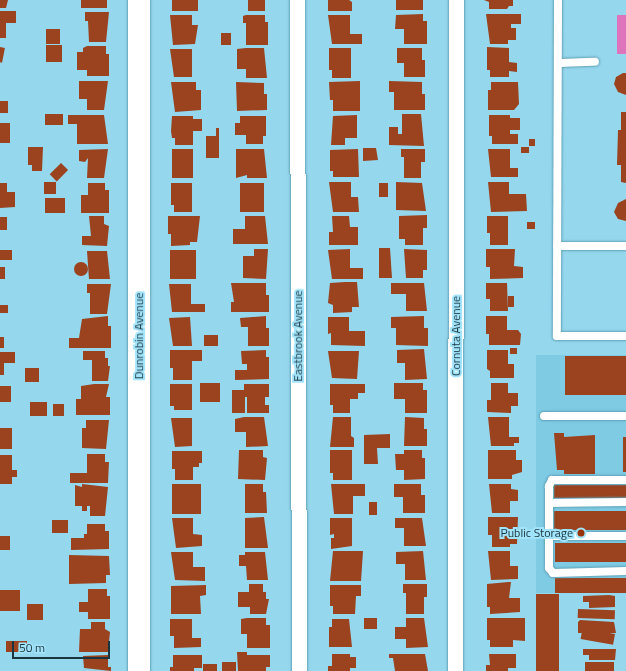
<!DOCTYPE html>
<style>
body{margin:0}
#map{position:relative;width:626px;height:671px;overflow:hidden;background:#95d7ed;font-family:"Titillium Web",sans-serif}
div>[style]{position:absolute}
.built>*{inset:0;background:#7fcbe4;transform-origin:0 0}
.green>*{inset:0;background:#de75bc;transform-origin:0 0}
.building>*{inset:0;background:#9b421e;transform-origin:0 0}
.round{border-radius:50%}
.roads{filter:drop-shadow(0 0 1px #5d9eb3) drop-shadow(0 0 1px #5d9eb3)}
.lane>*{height:8px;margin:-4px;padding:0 4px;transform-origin:4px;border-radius:4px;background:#fff}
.street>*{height:15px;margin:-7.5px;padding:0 7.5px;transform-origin:7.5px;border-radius:7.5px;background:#fff}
.secondary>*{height:22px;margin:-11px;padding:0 11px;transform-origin:11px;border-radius:11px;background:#fff}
.dots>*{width:11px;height:11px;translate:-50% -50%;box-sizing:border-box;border:2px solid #a1e4fb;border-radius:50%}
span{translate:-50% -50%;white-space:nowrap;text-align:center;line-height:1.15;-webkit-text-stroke:4px #a1e4fb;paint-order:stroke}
.street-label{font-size:12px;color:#1a353e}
.poi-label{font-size:12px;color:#1a353e}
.right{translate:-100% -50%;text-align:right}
.scale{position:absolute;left:12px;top:641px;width:98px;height:18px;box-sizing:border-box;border:2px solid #1a353e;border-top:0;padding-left:5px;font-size:12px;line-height:14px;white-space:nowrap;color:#1a353e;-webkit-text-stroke:3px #a1e4fb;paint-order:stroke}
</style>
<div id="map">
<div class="built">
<div style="left:536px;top:355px;width:90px;height:238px"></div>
</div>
<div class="green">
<div style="left:626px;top:15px;width:39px;height:9px;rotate:90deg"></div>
</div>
<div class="building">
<div style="clip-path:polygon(0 0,8px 0,6px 8px,0 8px)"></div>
<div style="left:81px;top:0;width:26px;height:8px"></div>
<div style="left:172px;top:0;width:26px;height:11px"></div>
<div style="left:248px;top:0;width:17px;height:11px"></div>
<div style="clip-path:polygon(328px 0,349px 0,352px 2px,352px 11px,328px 11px)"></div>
<div style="left:396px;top:0;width:27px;height:10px"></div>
<div style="clip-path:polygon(484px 0,513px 0,513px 6px,509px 6px,507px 9px,489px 9px,489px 2px)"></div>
<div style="clip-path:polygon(0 11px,16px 11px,16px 23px,6px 23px,6px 38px,0 38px)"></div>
<div style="clip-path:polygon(85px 12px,109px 12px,106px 42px,89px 42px,88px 21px,85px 21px)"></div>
<div style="clip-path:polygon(423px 14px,423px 21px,427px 21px,427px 44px,404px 44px,404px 29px,395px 29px,396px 15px)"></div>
<div style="clip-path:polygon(486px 14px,521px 14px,521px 24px,511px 24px,511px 28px,516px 28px,516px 40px,508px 40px,508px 44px,490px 44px)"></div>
<div style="clip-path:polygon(170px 15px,192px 15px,192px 25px,198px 25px,195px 44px,173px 45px)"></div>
<div style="clip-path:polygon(246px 15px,265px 15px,265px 22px,268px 22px,268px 45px,246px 45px,246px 23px,243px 23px,243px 16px)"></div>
<div style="clip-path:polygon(328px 15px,350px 15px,350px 34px,362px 34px,362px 44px,332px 44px)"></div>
<div style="left:46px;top:29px;width:14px;height:15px"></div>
<div style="left:221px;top:33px;width:10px;height:12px"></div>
<div style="left:46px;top:45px;width:16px;height:17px"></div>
<div style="clip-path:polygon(87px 46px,106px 46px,106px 54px,109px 54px,109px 76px,87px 76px,87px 70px,77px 70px,77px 52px,83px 52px,83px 48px)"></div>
<div style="left:0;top:47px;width:5px;height:15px;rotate:11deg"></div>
<div style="clip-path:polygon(487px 47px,509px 48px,509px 62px,517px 63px,517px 72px,509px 71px,509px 77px,490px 77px,490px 70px,487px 70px)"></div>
<div style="clip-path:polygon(246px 48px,264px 48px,267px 78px,246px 78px,246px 69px,237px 69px,237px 49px)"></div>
<div style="clip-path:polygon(329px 48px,351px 48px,351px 78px,332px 78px,332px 70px,329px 70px)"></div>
<div style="clip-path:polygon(397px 48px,422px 48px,422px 60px,425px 60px,425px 77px,404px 77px,404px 63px,397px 63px)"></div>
<div style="clip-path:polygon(170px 49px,192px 49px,192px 77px,174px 77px)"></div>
<div style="clip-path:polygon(623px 73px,626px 73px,626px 95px,618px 92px,614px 84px,616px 77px)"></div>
<div style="clip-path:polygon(79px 81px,108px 81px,104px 110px,87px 110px,87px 99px,79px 99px)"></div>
<div style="clip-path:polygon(360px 81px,360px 111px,333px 111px,333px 100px,330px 100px,329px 82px)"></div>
<div style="clip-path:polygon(389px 81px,422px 82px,422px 94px,425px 94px,425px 110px,394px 110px,394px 92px,389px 92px)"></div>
<div style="clip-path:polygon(171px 82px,196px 82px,196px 90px,201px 90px,201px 110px,175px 112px)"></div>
<div style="clip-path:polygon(236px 82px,264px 83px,264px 94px,267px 94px,267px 110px,237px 111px)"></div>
<div style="clip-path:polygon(491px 82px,518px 82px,519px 104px,514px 110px,488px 110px,488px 90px,491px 90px)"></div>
<div style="left:0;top:101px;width:8px;height:12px"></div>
<div style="clip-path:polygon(621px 112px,626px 112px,626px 183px,621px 182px,621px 165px,617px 165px,618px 130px,621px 130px)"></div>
<div style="left:45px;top:114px;width:18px;height:11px"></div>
<div style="clip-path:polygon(402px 114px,421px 114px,424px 146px,389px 145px,389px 127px,398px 127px,398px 134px,402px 134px)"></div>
<div style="clip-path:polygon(68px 115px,104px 115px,108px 144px,77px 144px,77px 124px,68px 124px)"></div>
<div style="clip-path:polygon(357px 115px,357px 138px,345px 138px,345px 145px,331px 145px,333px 116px)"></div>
<div style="clip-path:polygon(489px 115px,510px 115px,510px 118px,520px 118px,520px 130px,510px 130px,510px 134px,518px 134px,518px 144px,492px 144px,492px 136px,489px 136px)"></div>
<div style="clip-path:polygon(172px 116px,193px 116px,193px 119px,202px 119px,202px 131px,193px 131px,193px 145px,175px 145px,175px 138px,172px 138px,171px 131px)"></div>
<div style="clip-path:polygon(240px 116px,266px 116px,266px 136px,263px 136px,263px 144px,246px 144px,246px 135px,235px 135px,235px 123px,240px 123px)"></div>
<div style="left:0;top:123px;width:10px;height:20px"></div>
<div style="clip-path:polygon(216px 128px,219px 128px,219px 158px,206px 158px,206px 136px,216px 136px)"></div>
<div style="left:529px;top:139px;width:6px;height:7px"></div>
<div style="clip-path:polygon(28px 147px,43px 147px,42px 171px,32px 171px,32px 165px,28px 165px)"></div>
<div style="left:521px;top:147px;width:8px;height:6px"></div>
<div style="clip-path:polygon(363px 148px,376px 148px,378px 160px,363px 161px)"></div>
<div style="clip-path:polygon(108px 149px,104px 178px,87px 178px,88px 158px,85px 162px,79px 161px,79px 150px)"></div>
<div style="left:193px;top:149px;width:29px;height:21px;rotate:90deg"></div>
<div style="clip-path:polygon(236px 149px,264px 149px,267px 178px,247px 178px,247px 175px,236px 178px)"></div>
<div style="clip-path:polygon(358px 149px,359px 177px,333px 177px,333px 171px,330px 171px,330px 150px)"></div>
<div style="clip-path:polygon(401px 149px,425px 149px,425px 162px,421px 162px,421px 178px,404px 178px,404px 157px,401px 157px)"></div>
<div style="clip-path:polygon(488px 149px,510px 149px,510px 168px,518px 168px,518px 177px,491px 177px)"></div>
<div style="left:61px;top:163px;width:10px;height:16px;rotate:45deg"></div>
<div style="left:44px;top:182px;width:12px;height:12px"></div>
<div style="clip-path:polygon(329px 182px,351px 182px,351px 197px,358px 197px,359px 212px,333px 212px)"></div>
<div style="clip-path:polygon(396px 182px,422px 183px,426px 211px,396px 210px)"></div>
<div style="clip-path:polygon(488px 182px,509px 182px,509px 194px,526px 194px,527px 211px,491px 212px)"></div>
<div style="clip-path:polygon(0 183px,7px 183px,7px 192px,15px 192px,15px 207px,0 208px)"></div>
<div style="clip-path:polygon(88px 183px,105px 183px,105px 190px,109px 190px,109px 213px,81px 213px,81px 195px,88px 195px)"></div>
<div style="clip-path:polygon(171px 183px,192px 183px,192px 212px,174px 212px,174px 205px,171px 205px)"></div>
<div style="left:240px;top:183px;width:24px;height:29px"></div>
<div style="left:379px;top:183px;width:9px;height:14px"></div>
<div style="left:45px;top:198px;width:20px;height:15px"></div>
<div style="clip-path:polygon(626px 199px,626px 221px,618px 219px,614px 212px,618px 203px)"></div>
<div style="clip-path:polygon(427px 215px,427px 228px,423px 228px,423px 245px,405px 245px,405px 239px,399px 239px,399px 216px)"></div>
<div style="clip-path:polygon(89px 216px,104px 216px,104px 224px,109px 226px,107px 246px,82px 245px,82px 236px,91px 236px)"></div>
<div style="clip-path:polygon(168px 216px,200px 216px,197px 242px,190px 242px,190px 245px,171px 246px,171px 234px,168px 234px)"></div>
<div style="clip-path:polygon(245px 216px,265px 216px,268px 244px,233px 244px,233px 229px,245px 229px)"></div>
<div style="clip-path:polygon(332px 216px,349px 216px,350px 227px,358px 227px,358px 245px,329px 245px,329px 232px,333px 232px)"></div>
<div style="clip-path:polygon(487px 216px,508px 216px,508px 245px,490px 245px,490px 233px,487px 233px)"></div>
<div style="left:0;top:217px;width:7px;height:13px"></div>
<div style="left:527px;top:222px;width:8px;height:7px"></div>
<div style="clip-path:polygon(379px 248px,390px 248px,392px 278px,379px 278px)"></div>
<div style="clip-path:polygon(254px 249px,268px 249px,266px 279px,243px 278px,243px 256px,254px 256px)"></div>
<div style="clip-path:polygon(350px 249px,350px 268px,363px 268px,363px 279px,332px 279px,328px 250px)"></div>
<div style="clip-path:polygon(404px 249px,427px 250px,427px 270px,423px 270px,423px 278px,406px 278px)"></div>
<div style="clip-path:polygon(486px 249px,515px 249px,514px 266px,523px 267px,523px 278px,490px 279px,490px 267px,486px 267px)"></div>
<div style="left:0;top:250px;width:12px;height:10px"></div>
<div style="left:170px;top:250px;width:26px;height:29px"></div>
<div style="clip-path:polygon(87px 251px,107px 251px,110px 279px,89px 279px)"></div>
<div class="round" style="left:74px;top:262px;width:14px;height:14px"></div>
<div style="left:0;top:267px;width:5px;height:12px"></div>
<div style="clip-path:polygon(345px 282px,357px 282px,359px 307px,352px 307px,352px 312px,333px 313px,333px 305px,328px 303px,330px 283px)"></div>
<div style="clip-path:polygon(231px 283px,266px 283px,266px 295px,269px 295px,269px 312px,231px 312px,231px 302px,234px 302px)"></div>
<div style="clip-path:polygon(391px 283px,424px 283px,427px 311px,406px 311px,406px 294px,391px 294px)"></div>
<div style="clip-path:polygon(486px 283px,507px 283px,508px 311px,490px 311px,490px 299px,486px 299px)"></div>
<div style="clip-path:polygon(87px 284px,111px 284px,107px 314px,90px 314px,90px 293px,87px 293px)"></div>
<div style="clip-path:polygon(169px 284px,191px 284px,191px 304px,205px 304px,205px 312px,172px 312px)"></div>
<div style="left:508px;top:296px;width:6px;height:11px"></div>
<div style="left:0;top:305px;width:8px;height:8px"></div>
<div style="clip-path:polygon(108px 316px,108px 326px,111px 326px,111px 348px,69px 348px,69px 338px,79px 338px,82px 319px)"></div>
<div style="clip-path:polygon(266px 316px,266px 328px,269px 328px,269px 346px,248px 346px,248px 327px,241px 327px,240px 318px)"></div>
<div style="clip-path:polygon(424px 316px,424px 328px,428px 328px,428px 346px,396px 345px,396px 328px,391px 328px,391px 317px)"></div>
<div style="clip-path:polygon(486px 316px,507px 316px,507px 330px,518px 330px,521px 334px,520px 345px,489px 345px,489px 334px,486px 334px)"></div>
<div style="clip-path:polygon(190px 317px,192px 346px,173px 346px,169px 318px)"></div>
<div style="clip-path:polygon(328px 317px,349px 317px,349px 331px,365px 331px,365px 346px,331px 345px,331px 333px,328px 334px)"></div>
<div style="left:204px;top:335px;width:14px;height:11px"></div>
<div style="left:0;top:337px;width:4px;height:11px"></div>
<div style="left:510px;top:348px;width:7px;height:6px"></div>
<div style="clip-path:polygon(424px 349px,427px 379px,405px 380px,405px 363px,397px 363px,397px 350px)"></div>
<div style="clip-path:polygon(170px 350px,202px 350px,202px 361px,192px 361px,192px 380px,173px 380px,173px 368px,170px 368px)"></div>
<div style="clip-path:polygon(266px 350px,266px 357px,269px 357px,269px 379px,235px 380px,235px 370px,247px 370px,247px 364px,242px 364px,241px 351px)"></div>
<div style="clip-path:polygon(487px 350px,508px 350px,508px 364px,514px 364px,514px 378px,490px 378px,490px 371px,487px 369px)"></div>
<div style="clip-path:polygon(83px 351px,105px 351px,105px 358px,108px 358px,108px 366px,110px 366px,108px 381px,92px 381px,92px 360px,83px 360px)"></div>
<div style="clip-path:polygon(328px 351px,359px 351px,357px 379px,332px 378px)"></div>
<div style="clip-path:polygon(0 352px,15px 352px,15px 363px,4px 363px,4px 375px,0 375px)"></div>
<div style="left:565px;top:356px;width:61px;height:39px"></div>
<div style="left:25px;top:368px;width:14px;height:14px"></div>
<div style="left:200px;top:383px;width:20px;height:19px"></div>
<div style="clip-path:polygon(394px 383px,423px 383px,423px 390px,427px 390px,427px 413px,405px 413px,405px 399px,394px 399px)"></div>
<div style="clip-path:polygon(491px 383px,508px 383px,508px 393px,518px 393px,518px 406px,511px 406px,511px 413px,487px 412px,487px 400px,491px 400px)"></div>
<div style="clip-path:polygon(94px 384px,109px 384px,106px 397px,110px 397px,110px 415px,76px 415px,76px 399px,81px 399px,81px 386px)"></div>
<div style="clip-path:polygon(170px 384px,192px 384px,192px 410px,174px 410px,174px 406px,170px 406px)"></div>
<div style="clip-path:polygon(244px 384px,269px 384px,269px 397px,265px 397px,265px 405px,269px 405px,269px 413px,247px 413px,247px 397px,245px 397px,245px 413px,232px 413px,232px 390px,244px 390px)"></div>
<div style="clip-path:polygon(330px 384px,365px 384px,365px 393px,358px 393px,358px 399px,350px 399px,350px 413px,333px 413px,333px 405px,330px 405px)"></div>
<div style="left:0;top:386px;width:11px;height:16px"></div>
<div style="left:30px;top:402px;width:17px;height:14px"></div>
<div style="left:53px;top:404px;width:11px;height:12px"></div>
<div style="clip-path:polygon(244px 417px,264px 417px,268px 446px,246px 447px,246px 432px,235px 432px,235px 419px)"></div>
<div style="clip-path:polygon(333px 417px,351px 417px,351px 436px,354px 438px,354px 447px,330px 447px)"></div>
<div style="clip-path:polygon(405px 417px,424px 418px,424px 429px,427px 429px,427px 446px,404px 446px)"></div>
<div style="clip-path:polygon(488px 417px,509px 417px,509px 437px,519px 437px,519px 443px,514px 443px,514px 446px,491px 446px)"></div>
<div style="clip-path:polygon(171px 418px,192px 418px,192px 446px,175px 447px)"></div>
<div style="clip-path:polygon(86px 420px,109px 420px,106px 449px,82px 448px,82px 428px,86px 428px)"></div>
<div style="left:0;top:428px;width:12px;height:21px"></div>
<div style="clip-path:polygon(554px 433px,564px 433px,564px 437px,595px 435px,595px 474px,564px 474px,564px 470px,557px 470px)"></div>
<div style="clip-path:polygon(390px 434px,390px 448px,377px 448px,378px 464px,364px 464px,364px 435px)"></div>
<div style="left:623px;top:437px;width:3px;height:35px"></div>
<div style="clip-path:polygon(239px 450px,263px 450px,263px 457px,267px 458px,265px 480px,238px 479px)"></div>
<div style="clip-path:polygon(330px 450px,352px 450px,352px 480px,333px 480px,333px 473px,330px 473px)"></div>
<div style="clip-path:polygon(404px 450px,422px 450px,422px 458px,425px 458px,425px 479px,404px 480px,404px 470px,396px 470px,395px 454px,404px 454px)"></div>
<div style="clip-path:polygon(488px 450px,516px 450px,516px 460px,522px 460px,522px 472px,512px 475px,512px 479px,488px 479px)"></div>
<div style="clip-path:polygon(172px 451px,202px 451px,202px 463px,199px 463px,199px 467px,193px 467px,193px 480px,175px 480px,175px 469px,172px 469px)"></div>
<div style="clip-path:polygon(87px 454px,105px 454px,105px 462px,109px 462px,108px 483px,70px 483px,70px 473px,87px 473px)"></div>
<div style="clip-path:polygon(0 455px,12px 455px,12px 470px,17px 470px,17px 477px,12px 477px,12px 484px,0 484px)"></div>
<div style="clip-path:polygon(82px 484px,108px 487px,105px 516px,90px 516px,90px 506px,87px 506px,87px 511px,82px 511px,82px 506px,75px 506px,75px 485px,82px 487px)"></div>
<div style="left:172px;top:484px;width:29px;height:30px"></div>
<div style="clip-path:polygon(245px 484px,263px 484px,263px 492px,266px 492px,267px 513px,245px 513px)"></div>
<div style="clip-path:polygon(331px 484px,365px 484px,365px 496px,353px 496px,353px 514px,334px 514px)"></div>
<div style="clip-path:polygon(394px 484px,421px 484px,421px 495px,425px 495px,425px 513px,403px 513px,403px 497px,394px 497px)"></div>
<div style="clip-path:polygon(489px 484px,511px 484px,511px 489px,518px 490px,518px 501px,510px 501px,510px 513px,492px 513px)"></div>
<div style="left:554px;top:485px;width:72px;height:13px"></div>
<div style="left:369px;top:502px;width:8px;height:13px"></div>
<div style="left:554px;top:511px;width:72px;height:19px"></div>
<div style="clip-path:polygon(264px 517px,268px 548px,245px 548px,245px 518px)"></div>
<div style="clip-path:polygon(488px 517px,518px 517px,517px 544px,510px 544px,510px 547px,492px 547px,492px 535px,488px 535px)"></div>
<div style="clip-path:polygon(172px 518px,193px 518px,193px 534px,202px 535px,202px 546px,176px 548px)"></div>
<div style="clip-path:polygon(330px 518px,352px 518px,352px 546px,331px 549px,331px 538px,334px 538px,334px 534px,330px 535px)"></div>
<div style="clip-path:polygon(395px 518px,422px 518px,426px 546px,404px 546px,404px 528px,395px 528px)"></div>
<div style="left:52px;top:520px;width:16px;height:13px"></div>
<div style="clip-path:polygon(87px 524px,105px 524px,105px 531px,109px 531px,109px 549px,71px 550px,71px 538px,84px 538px,84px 534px,87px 534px)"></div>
<div style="left:0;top:536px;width:10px;height:14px"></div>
<div style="left:555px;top:543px;width:71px;height:19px"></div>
<div style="clip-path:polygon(333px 551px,363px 551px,361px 581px,330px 581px)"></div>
<div style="clip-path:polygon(423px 551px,426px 580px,405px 580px,405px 564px,396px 564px,396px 552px)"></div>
<div style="clip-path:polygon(488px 551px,510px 551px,510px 566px,518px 566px,518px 579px,491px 580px)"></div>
<div style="clip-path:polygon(171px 552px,193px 552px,193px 567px,205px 567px,205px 581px,175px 580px)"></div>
<div style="clip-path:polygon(245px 552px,265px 552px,268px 580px,247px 580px,246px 566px,239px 566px,239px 555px,245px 555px)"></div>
<div style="clip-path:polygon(69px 555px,109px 556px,110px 575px,106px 575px,106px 583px,69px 584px)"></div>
<div style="left:555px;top:578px;width:71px;height:15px"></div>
<div style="clip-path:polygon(508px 582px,511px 582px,509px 598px,520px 598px,520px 612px,490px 614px,490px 607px,487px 607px,487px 584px)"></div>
<div style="clip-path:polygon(249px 584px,263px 584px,263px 592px,266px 592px,266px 599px,269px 599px,266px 614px,250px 614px,250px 607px,238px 607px,238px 592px,249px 592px)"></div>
<div style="clip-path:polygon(403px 584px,427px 584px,427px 597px,424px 597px,424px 614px,406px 614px,406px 593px,403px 593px)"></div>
<div style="clip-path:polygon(206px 585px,206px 595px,200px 596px,201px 614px,171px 614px,171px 586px)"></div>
<div style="clip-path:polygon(330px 585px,361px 585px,361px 596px,356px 596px,355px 614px,333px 614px,333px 606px,330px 606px)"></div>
<div style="clip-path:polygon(88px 589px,107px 589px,107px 596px,110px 596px,110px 619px,88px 619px,88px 612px,79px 612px,79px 602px,88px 602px)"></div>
<div style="left:0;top:590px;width:20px;height:21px"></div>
<div style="left:536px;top:594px;width:23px;height:77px"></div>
<div style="clip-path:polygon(609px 595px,615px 596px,615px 607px,589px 608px,589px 602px,583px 602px,583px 596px)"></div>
<div style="left:27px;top:604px;width:16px;height:16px"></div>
<div style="left:578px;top:609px;width:37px;height:9px;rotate:2deg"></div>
<div style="clip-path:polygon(247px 618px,266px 618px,266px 625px,270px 625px,270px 648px,247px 648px,247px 634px,241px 634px,241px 619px)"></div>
<div style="left:364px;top:618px;width:13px;height:11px"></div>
<div style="clip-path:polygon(406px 618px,424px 618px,428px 647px,406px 648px,406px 639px,395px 639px,395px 627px,406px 627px)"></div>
<div style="clip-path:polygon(487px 618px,525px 618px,525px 641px,513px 640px,513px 647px,490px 647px,490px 640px,487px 640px)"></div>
<div style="clip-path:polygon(170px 619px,192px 619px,192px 638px,201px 638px,201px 647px,174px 648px,174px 636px,170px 636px)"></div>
<div style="clip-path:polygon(332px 619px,349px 619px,352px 647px,329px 647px,329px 627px,332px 627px)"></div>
<div style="clip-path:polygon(580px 620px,614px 622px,616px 633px,578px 633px,578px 622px)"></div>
<div style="clip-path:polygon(91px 622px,105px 622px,105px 629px,110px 632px,108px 652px,79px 652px,80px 629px,91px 629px)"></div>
<div style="left:615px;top:634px;width:11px;height:33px;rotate:100deg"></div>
<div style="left:6px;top:641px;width:21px;height:11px"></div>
<div style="clip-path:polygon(583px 649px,616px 649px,615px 660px,589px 660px,589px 655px,583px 655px)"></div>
<div style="clip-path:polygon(237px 652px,247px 652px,247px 655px,270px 655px,270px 667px,266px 667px,266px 671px,238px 671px)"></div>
<div style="clip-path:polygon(332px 654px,350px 654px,350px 657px,356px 657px,356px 668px,350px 668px,350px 671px,328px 671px,328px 666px,332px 666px)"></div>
<div style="clip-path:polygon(389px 654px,425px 654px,428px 671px,395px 671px,393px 658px,389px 658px)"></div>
<div style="clip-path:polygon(489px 654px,516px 654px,516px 668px,508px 668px,508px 671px,486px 671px,486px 665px,490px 665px)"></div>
<div style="clip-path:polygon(108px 655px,108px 667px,111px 667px,111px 671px,84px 668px,83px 656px)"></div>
<div style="clip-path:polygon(173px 655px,202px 655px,202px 668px,194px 668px,194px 671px,170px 671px,170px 667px,173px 667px)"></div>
<div style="left:222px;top:662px;width:14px;height:9px"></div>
<div style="left:585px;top:662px;width:29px;height:9px"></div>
<div style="left:203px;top:664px;width:14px;height:7px"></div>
</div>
<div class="roads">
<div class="lane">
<div style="left:558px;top:0;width:336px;rotate:90.2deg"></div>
<div style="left:557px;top:336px;width:69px"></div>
<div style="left:558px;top:63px;width:37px;rotate:-2deg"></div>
<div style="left:557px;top:246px;width:69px"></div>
<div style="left:544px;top:416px;width:82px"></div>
<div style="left:626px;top:480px;width:74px;rotate:180deg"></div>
<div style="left:552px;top:480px;width:7px;rotate:117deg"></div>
<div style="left:549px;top:486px;width:82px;rotate:90deg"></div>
<div style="left:549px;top:568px;width:6px;rotate:51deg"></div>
<div style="left:553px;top:573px;width:73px;rotate:-1.6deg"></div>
<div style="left:549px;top:503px;width:77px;rotate:-0.7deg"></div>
<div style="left:549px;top:536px;width:77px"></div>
</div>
<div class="street">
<div style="left:297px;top:0;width:671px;rotate:89.83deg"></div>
<div style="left:455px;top:671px;width:671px;rotate:-89.91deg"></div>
</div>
<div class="secondary">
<div style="left:139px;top:0;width:671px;rotate:90deg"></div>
</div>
</div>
<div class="dots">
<div style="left:581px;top:533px;background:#983400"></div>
</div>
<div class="street-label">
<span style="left:139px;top:336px;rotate:-90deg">Dunrobin Avenue</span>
<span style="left:298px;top:336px;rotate:-90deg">Eastbrook Avenue</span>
<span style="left:456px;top:336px;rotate:-90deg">Cornuta Avenue</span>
</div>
<div class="poi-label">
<span class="right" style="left:573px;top:533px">Public Storage</span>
</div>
<div class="scale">50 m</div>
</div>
